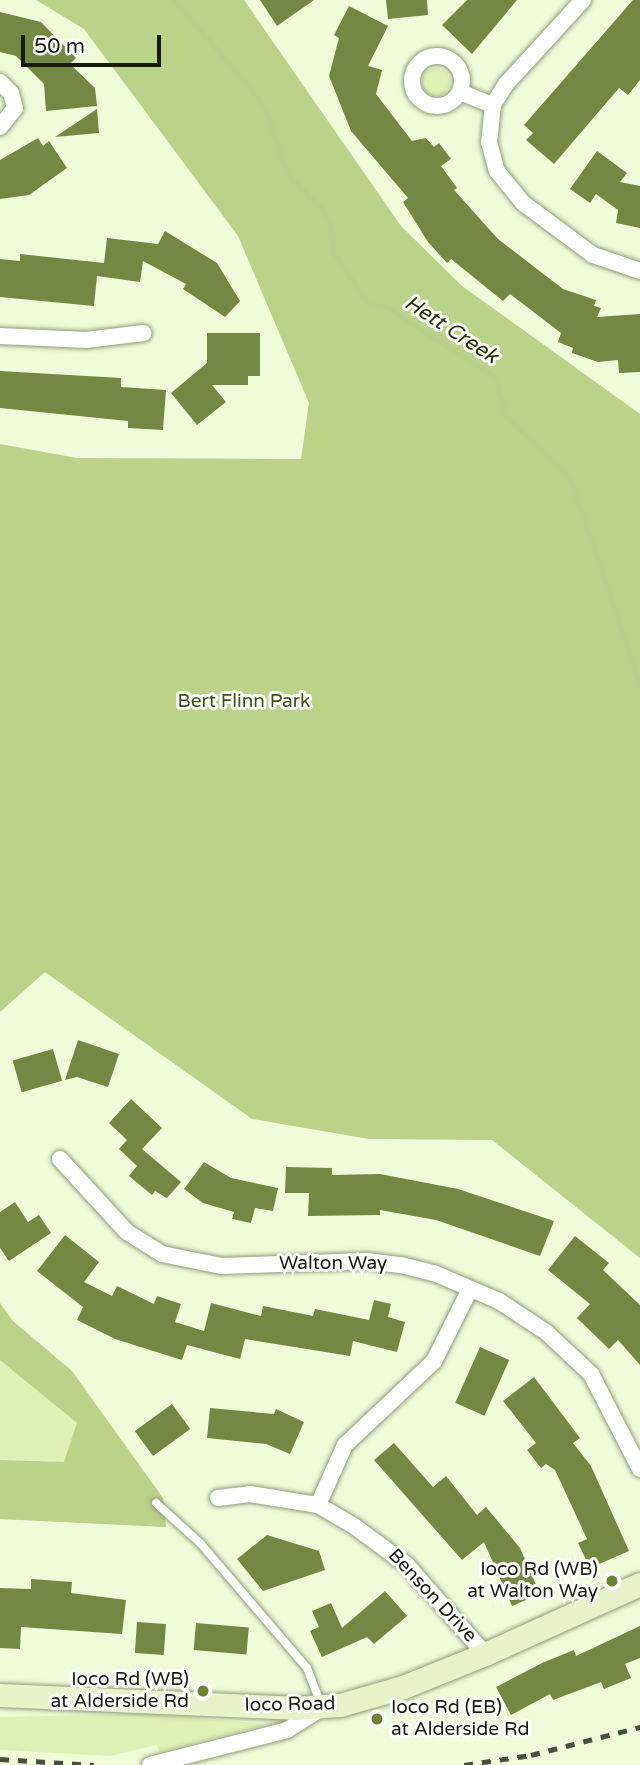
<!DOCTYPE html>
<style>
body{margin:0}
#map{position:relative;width:640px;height:1765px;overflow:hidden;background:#f0fcd9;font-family:"Varela Round",sans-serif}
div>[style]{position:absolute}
.green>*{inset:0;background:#def2b5}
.round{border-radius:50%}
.forest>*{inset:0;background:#bbd289}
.stream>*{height:5px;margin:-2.5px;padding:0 2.5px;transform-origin:2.5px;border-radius:2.5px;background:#b9d088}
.building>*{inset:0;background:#738841;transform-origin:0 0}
.roads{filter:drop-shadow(0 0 2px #919c7b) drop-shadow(0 0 2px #919c7b)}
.service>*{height:8px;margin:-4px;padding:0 4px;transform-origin:4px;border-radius:4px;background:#fff}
.minor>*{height:16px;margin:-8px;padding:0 8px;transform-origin:8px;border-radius:8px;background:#fff}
.minor>.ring{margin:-8px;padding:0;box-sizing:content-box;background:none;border:16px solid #fff;border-radius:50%}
.secondary>*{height:23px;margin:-11.5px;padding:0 11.5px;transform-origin:11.5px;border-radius:11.5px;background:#e8f3c9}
.rail>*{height:5px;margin-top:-2.5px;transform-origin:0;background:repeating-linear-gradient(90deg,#4a503e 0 9px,transparent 0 18px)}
.dots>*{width:19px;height:19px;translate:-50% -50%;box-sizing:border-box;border:4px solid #fff;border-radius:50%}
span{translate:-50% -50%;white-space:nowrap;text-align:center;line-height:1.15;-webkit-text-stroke:6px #fff;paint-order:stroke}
.park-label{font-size:19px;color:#3f4d19}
.street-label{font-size:19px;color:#171b0e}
.poi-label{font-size:19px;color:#171b0e}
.right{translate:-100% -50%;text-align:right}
.left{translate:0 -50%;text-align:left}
.water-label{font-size:21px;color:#273400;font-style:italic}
.scale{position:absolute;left:21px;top:35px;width:140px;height:32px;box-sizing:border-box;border:4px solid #171b0e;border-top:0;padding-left:9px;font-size:21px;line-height:24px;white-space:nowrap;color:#171b0e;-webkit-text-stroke:5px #fff;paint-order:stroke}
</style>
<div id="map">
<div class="green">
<div class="round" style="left:422px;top:68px;width:28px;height:28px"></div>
<div style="clip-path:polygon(0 1336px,77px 1422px,166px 1527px,0 1519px)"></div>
<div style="clip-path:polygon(143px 1714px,269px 1724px,160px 1752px,156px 1745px,110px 1756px,0 1750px,0 1717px)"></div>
</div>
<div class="forest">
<div style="clip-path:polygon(36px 0,244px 0,401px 226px,462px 286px,640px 414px,640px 1258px,492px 1140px,369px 1139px,252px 1119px,45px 972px,0 1012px,0 444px,77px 458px,301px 459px,309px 403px,238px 236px,84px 29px)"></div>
<div style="clip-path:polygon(0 1303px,13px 1321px,72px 1371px,163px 1498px,166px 1527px,0 1519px,0 1460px,64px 1462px,77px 1423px,0 1360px)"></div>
</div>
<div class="stream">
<div style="left:174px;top:0;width:119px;rotate:49.1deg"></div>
<div style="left:252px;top:90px;width:26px;rotate:58deg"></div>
<div style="left:266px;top:112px;width:67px;rotate:70.8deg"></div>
<div style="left:288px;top:175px;width:45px;rotate:45deg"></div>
<div style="left:320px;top:207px;width:20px;rotate:60deg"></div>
<div style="left:330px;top:224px;width:28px;rotate:84deg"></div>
<div style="left:333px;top:252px;width:60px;rotate:55.8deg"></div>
<div style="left:367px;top:302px;width:22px;rotate:16deg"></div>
<div style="left:388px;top:308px;width:129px;rotate:32.9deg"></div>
<div style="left:496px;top:378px;width:37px;rotate:77deg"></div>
<div style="left:504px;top:414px;width:92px;rotate:44.1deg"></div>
<div style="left:570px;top:478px;width:219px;rotate:71.3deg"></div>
</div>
<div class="building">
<div style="clip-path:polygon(260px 0,314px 0,277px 26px)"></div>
<div style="clip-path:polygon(386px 0,427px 0,428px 15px,388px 19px)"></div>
<div style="clip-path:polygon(467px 0,517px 0,472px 54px,442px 25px)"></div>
<div style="clip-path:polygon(633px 0,640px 0,640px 80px,628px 95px,619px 88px,554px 164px,526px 140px,533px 133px,524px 125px)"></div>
<div style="clip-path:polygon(349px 6px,388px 26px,368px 66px,382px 70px,376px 94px,412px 141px,426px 138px,434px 147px,439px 143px,451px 159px,441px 166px,457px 188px,454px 190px,498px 239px,563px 289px,596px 300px,594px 306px,601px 308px,597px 317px,640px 314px,640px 372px,619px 373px,618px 360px,598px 362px,572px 353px,573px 348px,558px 342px,561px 333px,510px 294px,503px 301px,451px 259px,447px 263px,428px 242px,403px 202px,408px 198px,351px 131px,329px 76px,339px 38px,334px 35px)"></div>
<div style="clip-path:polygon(0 12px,41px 22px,76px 58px,70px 64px,95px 88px,97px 106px,46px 111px,44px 84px,16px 56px,0 52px)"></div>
<div style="clip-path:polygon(97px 109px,99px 133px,55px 137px)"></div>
<div style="clip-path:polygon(38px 138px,43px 146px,49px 141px,67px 168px,29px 195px,0 199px,0 160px)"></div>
<div style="clip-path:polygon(597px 151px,627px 173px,620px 182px,640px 186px,640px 228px,616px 223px,618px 210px,596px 194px,590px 203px,570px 189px)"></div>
<div style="clip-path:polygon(165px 231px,217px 263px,240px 301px,225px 317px,183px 289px,186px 284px,143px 261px,140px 282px,97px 276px,94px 306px,0 297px,0 259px,20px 261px,20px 254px,104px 263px,107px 238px,158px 244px)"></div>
<div style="clip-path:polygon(207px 333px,260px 333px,260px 376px,248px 376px,248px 385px,212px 385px,226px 402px,197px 425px,171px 393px,207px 363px)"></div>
<div style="clip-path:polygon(0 371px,121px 378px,121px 387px,166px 390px,163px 430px,128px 428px,128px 421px,0 408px)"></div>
<div style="clip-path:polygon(78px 1040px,119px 1054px,108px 1087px,77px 1077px,65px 1080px)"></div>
<div style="left:53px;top:1049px;width:33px;height:42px;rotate:74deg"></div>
<div style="clip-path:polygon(131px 1099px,162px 1128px,142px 1149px,181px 1182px,167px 1198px,155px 1191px,152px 1195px,129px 1176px,137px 1166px,119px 1149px,127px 1140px,109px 1123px)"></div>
<div style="clip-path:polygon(204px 1162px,231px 1178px,278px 1188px,273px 1211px,255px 1208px,251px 1223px,232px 1219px,234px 1212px,203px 1203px,184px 1189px)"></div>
<div style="clip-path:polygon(286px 1167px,332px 1168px,332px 1175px,380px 1174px,458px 1189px,554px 1221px,540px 1256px,436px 1220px,380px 1210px,380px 1215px,308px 1216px,309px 1193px,285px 1193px)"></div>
<div style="clip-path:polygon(15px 1202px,28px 1222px,39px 1215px,51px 1233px,9px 1261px,0 1248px,0 1212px)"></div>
<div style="clip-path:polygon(65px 1235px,99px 1262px,84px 1282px,112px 1296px,117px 1286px,154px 1304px,157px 1296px,181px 1304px,175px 1322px,204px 1331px,211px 1303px,261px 1316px,263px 1306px,313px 1316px,315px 1309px,369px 1320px,374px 1300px,391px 1304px,388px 1317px,405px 1322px,397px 1352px,353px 1341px,350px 1356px,245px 1339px,240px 1359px,187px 1345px,182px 1360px,115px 1339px,77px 1320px,83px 1307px,37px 1271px)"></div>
<div style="clip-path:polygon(575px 1236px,609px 1263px,603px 1270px,640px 1305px,640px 1365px,618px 1340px,609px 1349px,577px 1318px,590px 1304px,548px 1270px)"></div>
<div style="left:480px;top:1347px;width:32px;height:61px;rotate:24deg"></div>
<div style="clip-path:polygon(534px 1377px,580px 1438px,573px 1443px,591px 1466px,629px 1551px,590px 1568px,578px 1543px,587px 1539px,555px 1470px,546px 1464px,541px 1468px,527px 1450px,536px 1443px,503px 1401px)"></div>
<div style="left:172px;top:1404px;width:31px;height:46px;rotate:54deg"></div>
<div style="clip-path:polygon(210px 1408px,274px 1414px,276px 1409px,304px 1422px,290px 1454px,266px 1444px,207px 1438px)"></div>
<div style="clip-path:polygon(394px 1443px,433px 1487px,446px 1476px,477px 1515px,486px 1507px,520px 1548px,540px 1594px,512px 1606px,484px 1542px,462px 1560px,374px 1460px)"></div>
<div style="clip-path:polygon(267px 1535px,319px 1551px,325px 1570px,263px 1591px,237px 1559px)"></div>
<div style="clip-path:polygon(31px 1579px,72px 1582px,71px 1593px,126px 1600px,122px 1634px,21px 1627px,20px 1649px,0 1648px,0 1588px,31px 1589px)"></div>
<div style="clip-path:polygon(385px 1591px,407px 1616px,374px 1644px,367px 1637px,322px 1657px,310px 1631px,319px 1627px,312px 1611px,331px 1603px,342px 1628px)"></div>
<div style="left:137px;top:1622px;width:29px;height:31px;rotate:4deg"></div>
<div style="left:196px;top:1623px;width:53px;height:27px;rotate:5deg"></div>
<div style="clip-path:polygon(640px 1626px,640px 1658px,625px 1664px,631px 1678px,604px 1689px,601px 1682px,553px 1700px,550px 1694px,511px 1715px,496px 1687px,542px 1663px,574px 1650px,576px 1656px)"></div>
</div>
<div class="roads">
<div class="service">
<div style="left:156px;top:1503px;width:61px;rotate:42.3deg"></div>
<div style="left:201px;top:1544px;width:163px;rotate:49.5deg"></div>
<div style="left:307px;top:1668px;width:40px;rotate:69deg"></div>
</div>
<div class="minor">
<div style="left:583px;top:0;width:114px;rotate:132.5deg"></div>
<div style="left:506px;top:84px;width:25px;rotate:122deg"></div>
<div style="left:493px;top:105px;width:37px;rotate:96deg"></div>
<div style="left:489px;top:142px;width:30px;rotate:75deg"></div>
<div style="left:497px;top:171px;width:41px;rotate:50.9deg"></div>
<div style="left:523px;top:203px;width:87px;rotate:36.6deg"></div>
<div style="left:593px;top:255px;width:50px;rotate:18.8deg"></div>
<div class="ring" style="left:412px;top:56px;width:34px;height:34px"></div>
<div style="left:0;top:82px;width:16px;rotate:45deg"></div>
<div style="left:11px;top:93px;width:16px;rotate:75deg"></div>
<div style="left:15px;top:108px;width:24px;rotate:128deg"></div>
<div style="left:460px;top:92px;width:35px;rotate:22deg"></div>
<div style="left:0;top:336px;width:86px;rotate:2.7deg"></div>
<div style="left:86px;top:340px;width:58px;rotate:-6.9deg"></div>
<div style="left:60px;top:1159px;width:99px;rotate:47.5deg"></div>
<div style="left:127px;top:1232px;width:41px;rotate:32.2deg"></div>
<div style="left:162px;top:1254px;width:60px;rotate:11.5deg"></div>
<div style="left:221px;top:1266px;width:146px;rotate:-2deg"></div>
<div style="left:367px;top:1261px;width:34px;rotate:7deg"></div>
<div style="left:401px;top:1265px;width:34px;rotate:14deg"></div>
<div style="left:434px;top:1273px;width:71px;rotate:23.3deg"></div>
<div style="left:499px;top:1301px;width:56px;rotate:33.4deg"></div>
<div style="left:546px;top:1332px;width:62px;rotate:43deg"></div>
<div style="left:591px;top:1374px;width:107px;rotate:62.7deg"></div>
<div style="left:218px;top:1498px;width:32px;rotate:-7deg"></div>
<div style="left:250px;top:1494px;width:69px;rotate:9.2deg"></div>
<div style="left:318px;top:1505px;width:42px;rotate:30.3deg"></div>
<div style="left:354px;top:1526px;width:66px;rotate:36.3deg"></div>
<div style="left:407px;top:1565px;width:118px;rotate:48.8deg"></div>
<div style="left:318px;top:1505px;width:66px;rotate:-65.8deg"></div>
<div style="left:345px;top:1445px;width:122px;rotate:-43.3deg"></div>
<div style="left:434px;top:1361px;width:80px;rotate:-63.4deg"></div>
<div style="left:150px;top:1765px;width:141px;rotate:-14.3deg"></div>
<div style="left:287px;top:1730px;width:41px;rotate:-32.2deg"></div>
</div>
<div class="secondary">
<div style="left:0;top:1695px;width:293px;rotate:2.5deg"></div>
<div style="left:293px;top:1708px;width:47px;rotate:-3.7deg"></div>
<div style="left:340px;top:1705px;width:66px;rotate:-15.9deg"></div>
<div style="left:403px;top:1687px;width:88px;rotate:-21.9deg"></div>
<div style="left:485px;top:1654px;width:170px;rotate:-24.3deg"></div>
</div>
</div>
<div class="rail">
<div style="left:0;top:1759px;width:94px;rotate:3.7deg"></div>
<div style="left:464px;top:1765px;width:68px;rotate:-8.5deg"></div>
<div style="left:531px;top:1755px;width:113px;rotate:-14.4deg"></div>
</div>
<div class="dots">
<div style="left:612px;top:1581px;background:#6c8334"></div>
<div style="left:203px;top:1691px;background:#6c8334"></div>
<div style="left:377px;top:1719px;background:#6c8334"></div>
</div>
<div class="park-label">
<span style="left:244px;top:702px">Bert Flinn Park</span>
</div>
<div class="street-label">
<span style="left:333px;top:1264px">Walton Way</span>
<span style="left:432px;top:1596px;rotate:47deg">Benson Drive</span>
<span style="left:290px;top:1705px;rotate:-1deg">Ioco Road</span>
</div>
<div class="poi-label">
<span class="right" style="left:598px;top:1581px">Ioco Rd (WB)<br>at Walton Way</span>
<span class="right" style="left:189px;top:1691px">Ioco Rd (WB)<br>at Alderside Rd</span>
<span class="left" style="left:391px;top:1719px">Ioco Rd (EB)<br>at Alderside Rd</span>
</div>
<div class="water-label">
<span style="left:451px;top:330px;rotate:33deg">Hett Creek</span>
</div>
<div class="scale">50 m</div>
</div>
